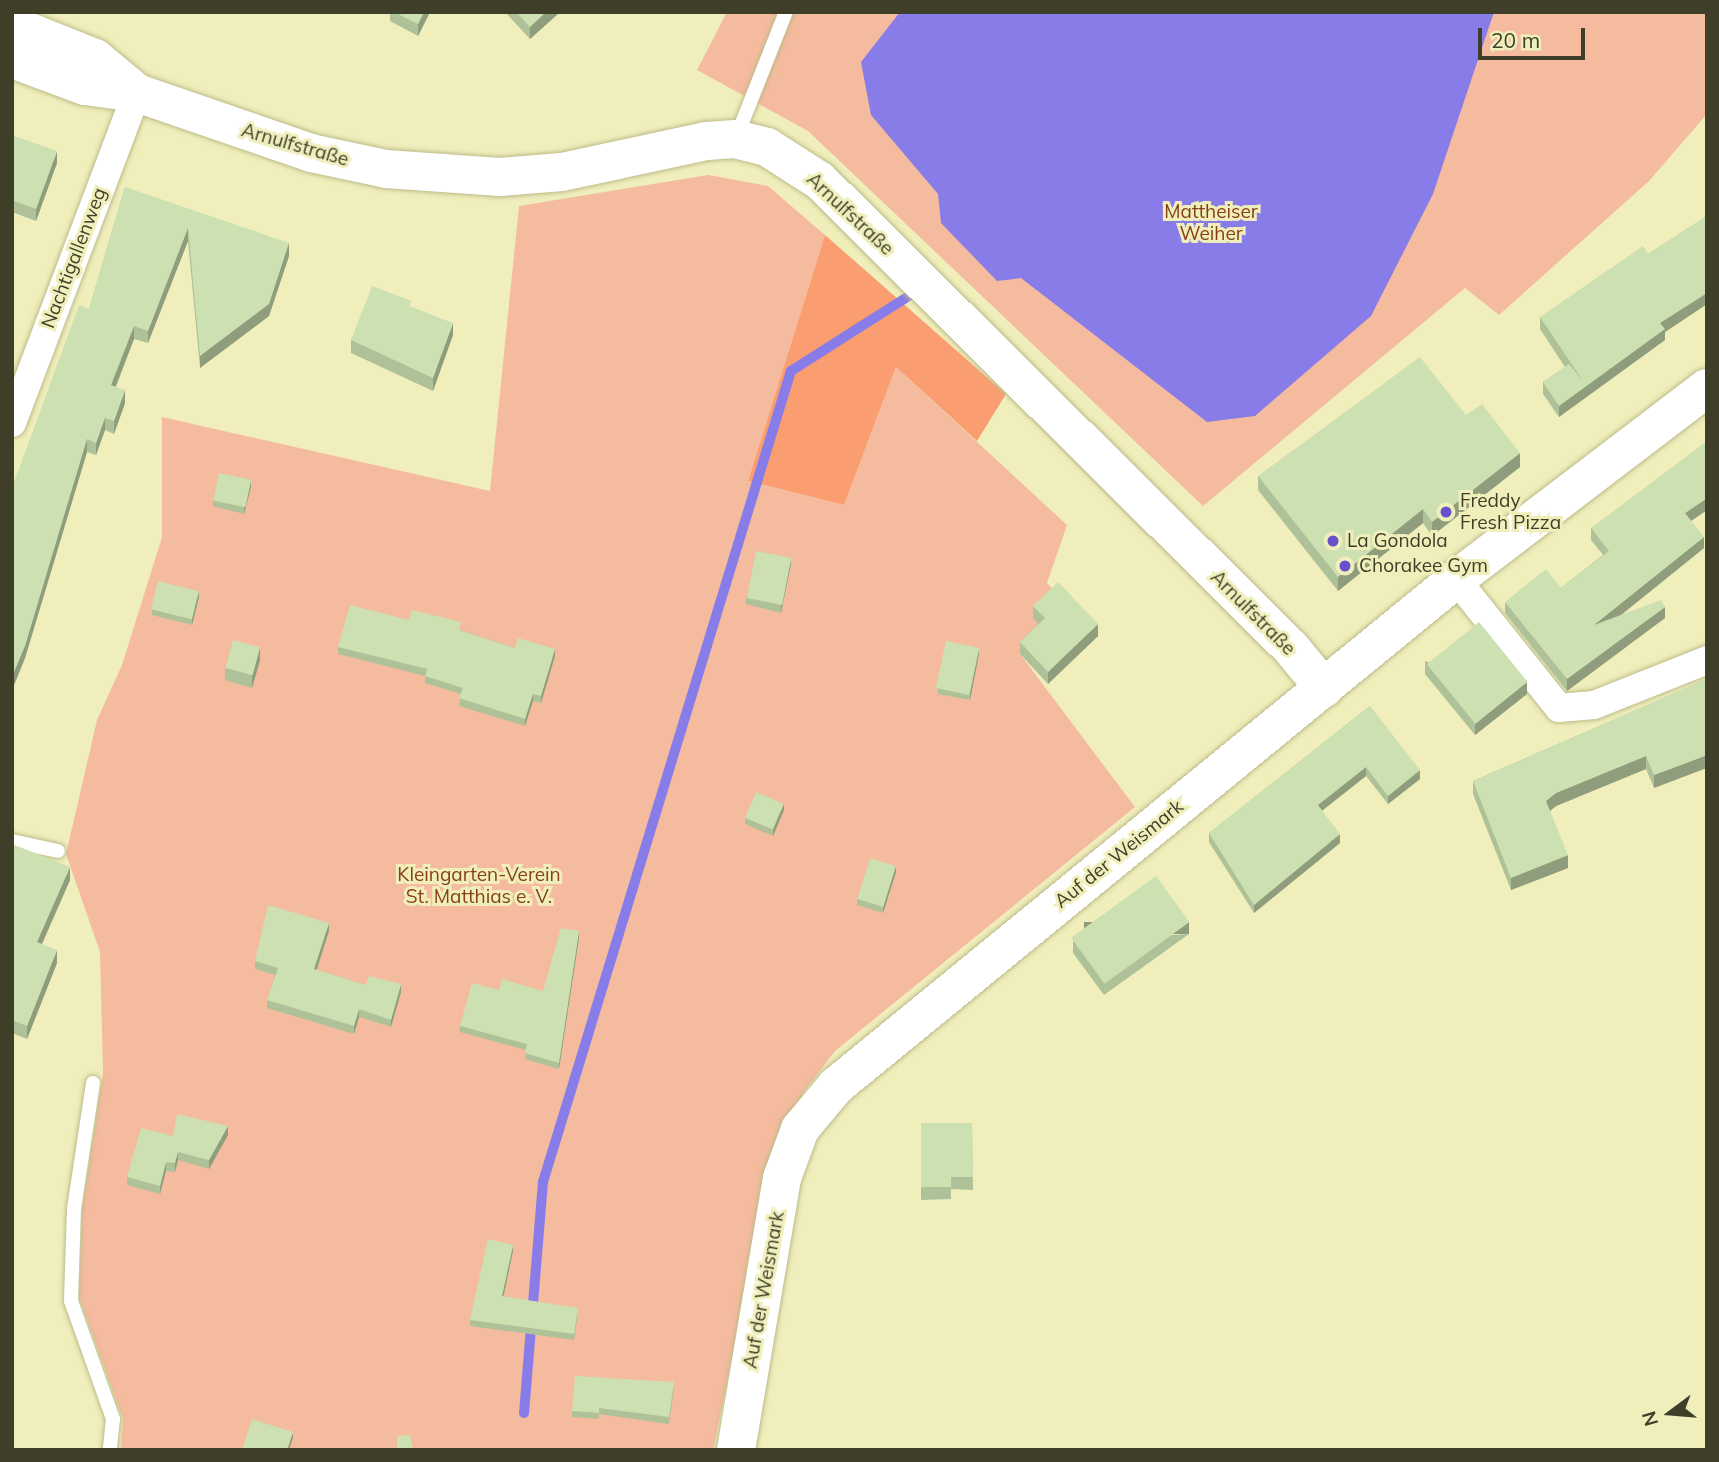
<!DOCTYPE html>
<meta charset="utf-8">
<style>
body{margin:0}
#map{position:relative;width:1719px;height:1462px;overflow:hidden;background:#f0efbc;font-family:Mulish,sans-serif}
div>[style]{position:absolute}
.green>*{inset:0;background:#f5bb9f}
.forest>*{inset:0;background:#fa9e72}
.water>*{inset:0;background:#887ce8}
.stream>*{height:10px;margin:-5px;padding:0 5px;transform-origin:5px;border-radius:5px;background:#887ce8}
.roads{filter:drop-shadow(0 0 2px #bdbb8a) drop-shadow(0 0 2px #bdbb8a)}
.lane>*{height:14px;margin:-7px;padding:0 7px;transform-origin:7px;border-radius:7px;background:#fff}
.street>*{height:28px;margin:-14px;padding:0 14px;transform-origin:14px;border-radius:14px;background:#fff}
.secondary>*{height:38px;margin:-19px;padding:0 19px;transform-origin:19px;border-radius:19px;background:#fff}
.wall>*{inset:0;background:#afc198}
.shaded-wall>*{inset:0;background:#8f9d7c;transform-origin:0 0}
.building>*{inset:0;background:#cce0b1;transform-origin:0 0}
.dots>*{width:19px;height:19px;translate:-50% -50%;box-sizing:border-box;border:4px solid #f0efbc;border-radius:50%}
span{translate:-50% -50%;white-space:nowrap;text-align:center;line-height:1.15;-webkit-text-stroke:6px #f0efbc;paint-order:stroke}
.street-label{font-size:19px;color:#3e3e29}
.park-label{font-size:19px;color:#873f16}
.poi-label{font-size:19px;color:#3e3e29}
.left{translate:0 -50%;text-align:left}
.frame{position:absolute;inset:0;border:14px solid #3e3e29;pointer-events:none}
.north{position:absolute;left:1635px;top:1378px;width:70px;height:70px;-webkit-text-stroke:5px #f0efbc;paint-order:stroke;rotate:254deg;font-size:19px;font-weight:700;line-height:28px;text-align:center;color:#3e3e29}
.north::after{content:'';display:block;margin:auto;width:24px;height:32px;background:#3e3e29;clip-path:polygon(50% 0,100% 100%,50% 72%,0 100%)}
.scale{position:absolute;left:1478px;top:28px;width:107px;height:32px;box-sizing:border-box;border:4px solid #3e3e29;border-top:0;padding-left:9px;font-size:21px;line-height:24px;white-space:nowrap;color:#3e3e29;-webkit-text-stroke:5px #f0efbc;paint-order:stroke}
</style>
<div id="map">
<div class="green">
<div style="clip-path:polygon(727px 12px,1707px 12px,1707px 114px,1649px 181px,1499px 315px,1465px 288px,1203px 506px,808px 131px,697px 70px)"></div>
<div style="clip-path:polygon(708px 175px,768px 186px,825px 235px,748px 481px,844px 505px,896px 367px,1067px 525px,1047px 583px,1058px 594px,1044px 630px,1020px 654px,1135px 807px,835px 1051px,803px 1093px,765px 1200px,713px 1450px,121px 1450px,123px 1419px,79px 1297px,82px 1211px,103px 1073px,100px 952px,66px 854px,97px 720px,122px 665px,162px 537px,162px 417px,490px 491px,519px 206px)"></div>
</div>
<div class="forest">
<div style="clip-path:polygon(825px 235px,1006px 394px,977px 441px,896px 367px,844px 505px,748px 481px)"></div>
</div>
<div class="water">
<div style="clip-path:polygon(900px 12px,1494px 12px,1433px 194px,1371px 316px,1255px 416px,1207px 422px,1021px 278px,997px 281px,941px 223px,938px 194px,871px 115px,861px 62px)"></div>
</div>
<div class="stream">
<div style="left:524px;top:1413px;width:232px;rotate:-85.3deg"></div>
<div style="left:543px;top:1182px;width:848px;rotate:-73deg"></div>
<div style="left:791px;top:371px;width:138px;rotate:-32.5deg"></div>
</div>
<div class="roads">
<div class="lane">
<div style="left:736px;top:138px;width:136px;rotate:-68.4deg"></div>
<div style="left:12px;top:841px;width:47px;rotate:12.3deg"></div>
<div style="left:93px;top:1083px;width:127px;rotate:98.6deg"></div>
<div style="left:74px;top:1209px;width:92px;rotate:91.9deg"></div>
<div style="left:71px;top:1301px;width:125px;rotate:70.4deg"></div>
<div style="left:113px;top:1419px;width:31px;rotate:96deg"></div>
</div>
<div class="street">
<div style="left:12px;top:423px;width:353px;rotate:-69.3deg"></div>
<div style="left:1456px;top:579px;width:165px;rotate:51.4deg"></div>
<div style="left:1559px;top:708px;width:35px;rotate:-5deg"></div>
<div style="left:1594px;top:705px;width:122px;rotate:-21.7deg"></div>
</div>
<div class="secondary">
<div style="left:12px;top:25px;width:89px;rotate:21.7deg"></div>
<div style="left:95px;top:58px;width:55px;rotate:39.8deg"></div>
<div style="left:12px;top:59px;width:78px;rotate:20.3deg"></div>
<div style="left:85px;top:86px;width:52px;rotate:7.7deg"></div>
<div style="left:137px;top:93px;width:184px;rotate:19deg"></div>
<div style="left:311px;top:153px;width:77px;rotate:12deg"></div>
<div style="left:386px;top:169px;width:114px;rotate:4deg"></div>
<div style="left:500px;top:177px;width:62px;rotate:-4.6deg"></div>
<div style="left:562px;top:172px;width:147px;rotate:-12.1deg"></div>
<div style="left:706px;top:141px;width:29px;rotate:-4deg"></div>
<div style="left:735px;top:139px;width:33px;rotate:14deg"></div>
<div style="left:767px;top:147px;width:63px;rotate:32.7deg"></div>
<div style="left:820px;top:181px;width:663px;rotate:44.76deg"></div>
<div style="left:1291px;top:648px;width:52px;rotate:50.5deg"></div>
<div style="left:736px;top:1450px;width:276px;rotate:-80.4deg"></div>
<div style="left:782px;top:1178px;width:52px;rotate:-69.8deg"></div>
<div style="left:800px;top:1129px;width:56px;rotate:-50.1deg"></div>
<div style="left:836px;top:1086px;width:801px;rotate:-39.27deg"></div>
<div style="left:1456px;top:579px;width:315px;rotate:-37.3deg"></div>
</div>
</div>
<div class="wall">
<div style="clip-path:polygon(390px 12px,430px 12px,418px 36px,390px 21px)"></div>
<div style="clip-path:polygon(505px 12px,560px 12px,530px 39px)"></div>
<div style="clip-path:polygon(12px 135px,57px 163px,36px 221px,12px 212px)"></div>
<div style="clip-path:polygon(125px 187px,289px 256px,269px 316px,200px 368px,188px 241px,148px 343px,134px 339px,116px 387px,125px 403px,114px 434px,105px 430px,96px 455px,87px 452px,25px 658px,12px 690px,12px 488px,89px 309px)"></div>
<div style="clip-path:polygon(1707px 216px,1707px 304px,1665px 332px,1665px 340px,1559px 417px,1543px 394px,1543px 382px,1565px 367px,1540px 329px,1540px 317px,1648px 254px)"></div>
<div style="clip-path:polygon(412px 307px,453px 335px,433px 391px,351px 353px,351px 340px)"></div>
<div style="clip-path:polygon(1466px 415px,1520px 467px,1432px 536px,1423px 523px,1338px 591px,1258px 490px,1258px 476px)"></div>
<div style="clip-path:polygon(251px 487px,244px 514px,213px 506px,213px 500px)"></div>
<div style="clip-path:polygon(1707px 510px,1691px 521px,1704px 548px,1620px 615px,1665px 618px,1567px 691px,1505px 613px,1505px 602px,1561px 588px,1603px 555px,1591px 540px,1591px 528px)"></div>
<div style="clip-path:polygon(791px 564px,781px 613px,746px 604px,746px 598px)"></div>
<div style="clip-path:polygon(199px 597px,192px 625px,152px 615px,152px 609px)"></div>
<div style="clip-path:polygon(1033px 606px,1098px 636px,1048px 684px,1020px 654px,1020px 642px,1038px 624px,1033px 618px)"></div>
<div style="clip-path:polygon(409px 620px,460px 630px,515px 648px,555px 656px,541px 703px,533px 701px,525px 726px,459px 706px,461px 694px,425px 683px,425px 676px,338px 654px,338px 647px)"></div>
<div style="clip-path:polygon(979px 654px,970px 700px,938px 694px,938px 688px)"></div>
<div style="clip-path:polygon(260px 660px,252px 688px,225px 680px,225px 668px)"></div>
<div style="clip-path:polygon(1425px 661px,1527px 694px,1475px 735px,1425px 674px)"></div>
<div style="clip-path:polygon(1707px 679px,1654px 788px,1646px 769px,1556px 806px,1550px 811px,1568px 868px,1511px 890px,1473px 794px,1473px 781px)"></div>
<div style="clip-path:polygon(1370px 706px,1420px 779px,1388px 804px,1366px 776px,1322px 810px,1340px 843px,1254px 913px,1209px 842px,1209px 833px)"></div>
<div style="clip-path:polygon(784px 810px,773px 836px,745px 824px,745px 818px)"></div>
<div style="clip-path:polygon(12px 844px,70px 880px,42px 944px,57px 963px,27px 1039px,12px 1033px)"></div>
<div style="clip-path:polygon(896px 872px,883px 913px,857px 905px,857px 899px)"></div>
<div style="clip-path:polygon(329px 931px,317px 970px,366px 985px,401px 992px,391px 1027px,359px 1017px,354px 1034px,267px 1008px,267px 1000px,275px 975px,255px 969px,255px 961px)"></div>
<div style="clip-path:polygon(1189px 934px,1104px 995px,1073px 953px,1073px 941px)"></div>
<div style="clip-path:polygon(579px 938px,559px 1069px,525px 1059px,526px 1050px,460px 1032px,460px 1026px,499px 990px,543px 991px)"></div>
<div style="clip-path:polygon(921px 1123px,972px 1123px,973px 1190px,951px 1189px,951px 1199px,921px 1200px)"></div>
<div style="clip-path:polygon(228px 1135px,209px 1169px,178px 1160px,175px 1172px,166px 1171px,160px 1194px,127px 1185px,127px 1177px,173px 1136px)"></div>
<div style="clip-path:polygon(513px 1251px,504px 1296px,578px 1314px,574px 1340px,470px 1326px,470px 1320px)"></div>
<div style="clip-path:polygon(674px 1389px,669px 1424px,599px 1414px,599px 1419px,572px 1417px,572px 1411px)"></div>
</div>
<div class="shaded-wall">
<div style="clip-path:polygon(424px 12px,430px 12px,418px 36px,418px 24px)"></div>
<div style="clip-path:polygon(546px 12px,560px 12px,530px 39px,530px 27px)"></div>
<div style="clip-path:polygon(57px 151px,57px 163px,36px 221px,36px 209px)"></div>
<div style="clip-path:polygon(188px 228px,188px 241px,148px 343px,148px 331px)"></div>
<div style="clip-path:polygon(289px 243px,289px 256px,269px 316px,200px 368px,200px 356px)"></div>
<div style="clip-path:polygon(1707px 293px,1707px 304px,1665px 332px,1665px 340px,1559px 417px,1559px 406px,1660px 323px)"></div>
<div style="clip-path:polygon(453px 323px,453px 335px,433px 391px,433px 378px)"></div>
<div style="clip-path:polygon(134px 326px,134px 339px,111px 398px,111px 385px)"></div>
<div style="clip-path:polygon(125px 390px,125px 403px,114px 434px,114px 421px)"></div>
<div style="clip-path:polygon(105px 418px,105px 430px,96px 455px,96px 443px)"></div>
<div style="clip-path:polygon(87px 439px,87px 452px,25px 658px,12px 690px,12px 677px)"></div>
<div style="clip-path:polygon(1520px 453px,1520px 467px,1432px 536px,1432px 522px)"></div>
<div style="clip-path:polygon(251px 480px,251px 487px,244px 514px,244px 507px)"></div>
<div style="clip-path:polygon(1707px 498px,1707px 510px,1685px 525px,1685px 513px)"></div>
<div style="clip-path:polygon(1423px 509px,1423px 523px,1338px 591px,1338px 577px)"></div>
<div style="clip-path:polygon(1704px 537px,1704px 548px,1594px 637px,1594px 625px)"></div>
<div style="clip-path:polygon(791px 558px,791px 564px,781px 613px,781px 606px)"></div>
<div style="clip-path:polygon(199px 591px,199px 597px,192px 625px,192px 619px)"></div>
<div style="clip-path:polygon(1665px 607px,1665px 618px,1567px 691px,1567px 679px)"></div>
<div style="clip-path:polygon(1098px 624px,1098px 636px,1048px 684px,1048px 672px)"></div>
<div style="clip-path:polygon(260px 647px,260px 660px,252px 688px,252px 676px)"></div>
<div style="clip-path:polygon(979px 648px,979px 654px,970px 700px,970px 694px)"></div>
<div style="clip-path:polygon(555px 649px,555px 656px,541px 703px,541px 696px)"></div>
<div style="clip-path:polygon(1527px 682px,1527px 694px,1475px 735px,1475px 723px)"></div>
<div style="clip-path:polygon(533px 694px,533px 701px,525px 726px,525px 719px)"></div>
<div style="clip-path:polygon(1707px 755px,1707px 768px,1654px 788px,1654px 775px)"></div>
<div style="clip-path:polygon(1646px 756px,1646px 769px,1556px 806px,1546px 814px,1546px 801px,1556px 793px)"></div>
<div style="clip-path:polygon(1366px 767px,1366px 776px,1318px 814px,1318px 805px)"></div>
<div style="clip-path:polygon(1420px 770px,1420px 779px,1388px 804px,1388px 796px)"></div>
<div style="clip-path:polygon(784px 804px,784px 810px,773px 836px,773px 830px)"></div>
<div style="clip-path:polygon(1340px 834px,1340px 843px,1254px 913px,1254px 905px)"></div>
<div style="clip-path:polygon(1568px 855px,1568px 868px,1511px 890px,1511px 878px)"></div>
<div style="clip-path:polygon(896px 866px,896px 872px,883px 913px,883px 907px)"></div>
<div style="clip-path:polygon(70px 867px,70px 880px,37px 955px,37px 942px)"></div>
<div style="left:1189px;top:922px;width:12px;height:105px;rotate:90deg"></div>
<div style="clip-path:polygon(329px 923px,329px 931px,314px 977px,314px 969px)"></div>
<div style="clip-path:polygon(579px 931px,579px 938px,559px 1069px,559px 1063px)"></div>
<div style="clip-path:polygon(57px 950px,57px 963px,27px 1039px,27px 1026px)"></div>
<div style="clip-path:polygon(401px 984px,401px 992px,391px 1027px,391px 1020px)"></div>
<div style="clip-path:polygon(359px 1009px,359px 1017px,354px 1034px,354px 1026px)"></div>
<div style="clip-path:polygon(228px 1126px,228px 1135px,209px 1169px,209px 1160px)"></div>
<div style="clip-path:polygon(178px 1152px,178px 1160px,175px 1172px,175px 1163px)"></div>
<div style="clip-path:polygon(166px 1162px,166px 1171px,160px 1194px,160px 1186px)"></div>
<div style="clip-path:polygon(513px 1245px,513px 1251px,502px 1302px,502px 1296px)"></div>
<div style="clip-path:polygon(293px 1432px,293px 1438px,289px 1450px,287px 1450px)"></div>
</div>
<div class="building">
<div style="clip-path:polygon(394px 12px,424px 12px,418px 24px)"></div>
<div style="clip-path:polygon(516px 12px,546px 12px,530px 27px)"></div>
<div style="clip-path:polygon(12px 135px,57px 151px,36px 209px,12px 200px)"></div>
<div style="clip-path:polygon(125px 187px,289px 243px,269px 304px,200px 356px,188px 228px,148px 331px,134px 326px,111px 385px,125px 390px,114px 421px,105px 418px,96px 443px,87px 439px,25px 646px,12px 677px,12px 488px,79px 305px,89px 309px)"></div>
<div style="clip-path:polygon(1707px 216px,1707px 293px,1660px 323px,1665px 329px,1559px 406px,1543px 382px,1569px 364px,1583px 381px,1540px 317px,1643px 246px,1648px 254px)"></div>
<div style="clip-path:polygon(372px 286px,412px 301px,409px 306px,453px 323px,433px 378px,351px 340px)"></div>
<div style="clip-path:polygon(1420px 357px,1466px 415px,1482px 404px,1520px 453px,1432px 522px,1423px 509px,1338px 577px,1258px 476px)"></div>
<div style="clip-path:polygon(1707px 441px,1707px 498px,1685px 513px,1704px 537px,1594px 625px,1661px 600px,1665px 607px,1567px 679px,1505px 602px,1546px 569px,1561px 588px,1609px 551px,1591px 528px)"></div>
<div style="left:219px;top:473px;width:33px;height:28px;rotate:12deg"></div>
<div style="left:756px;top:551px;width:36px;height:48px;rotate:11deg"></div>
<div style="left:158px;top:581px;width:42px;height:29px;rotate:14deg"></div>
<div style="clip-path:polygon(1058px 582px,1098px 624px,1048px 672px,1020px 642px,1045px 618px,1033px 606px)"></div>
<div style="clip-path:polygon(350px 605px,409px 620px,412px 610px,461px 622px,459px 630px,515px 648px,518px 638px,555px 649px,541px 696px,533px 694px,525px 719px,459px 698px,463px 688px,425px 676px,427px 669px,338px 647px)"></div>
<div style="left:1479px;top:622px;width:77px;height:67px;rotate:51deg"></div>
<div style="left:233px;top:640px;width:28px;height:29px;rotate:15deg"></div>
<div style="left:946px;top:641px;width:34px;height:48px;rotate:12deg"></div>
<div style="clip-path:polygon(1707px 679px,1707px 755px,1654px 775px,1646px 756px,1556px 793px,1546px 801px,1568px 855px,1511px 878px,1473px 781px)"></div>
<div style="clip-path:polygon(1370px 706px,1420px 770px,1388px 796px,1366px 767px,1318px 805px,1340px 834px,1254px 905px,1209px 833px)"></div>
<div style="left:756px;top:792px;width:30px;height:28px;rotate:23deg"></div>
<div style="clip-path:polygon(12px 844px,70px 867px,37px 942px,57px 950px,27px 1026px,12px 1020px)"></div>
<div style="left:870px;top:858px;width:27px;height:43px;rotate:17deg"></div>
<div style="left:1156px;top:876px;width:57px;height:105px;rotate:54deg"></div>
<div style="clip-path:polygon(268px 905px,329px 923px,314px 969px,366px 985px,369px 976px,401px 984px,391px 1020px,359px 1009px,354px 1026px,267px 1000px,278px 968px,255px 961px)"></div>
<div style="clip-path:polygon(561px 928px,579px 931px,559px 1063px,525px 1053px,527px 1044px,460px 1026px,472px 983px,499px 990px,502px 979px,543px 991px)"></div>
<div style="clip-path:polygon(177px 1114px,228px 1126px,209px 1160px,178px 1152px,175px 1163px,166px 1162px,160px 1186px,127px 1177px,141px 1128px,173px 1136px)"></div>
<div style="clip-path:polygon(921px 1123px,972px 1123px,973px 1177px,951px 1177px,951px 1187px,921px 1187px)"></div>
<div style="clip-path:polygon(488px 1239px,513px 1245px,502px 1296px,578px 1308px,574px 1334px,470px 1320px)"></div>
<div style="clip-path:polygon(575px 1376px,674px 1382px,669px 1417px,599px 1408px,599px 1413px,572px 1411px)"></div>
<div style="clip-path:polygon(252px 1419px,293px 1432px,287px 1450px,242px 1450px)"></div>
<div style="clip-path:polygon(410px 1435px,413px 1450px,397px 1450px,397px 1436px)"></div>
</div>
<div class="dots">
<div style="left:1446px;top:512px;background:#6651ca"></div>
<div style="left:1333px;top:541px;background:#6651ca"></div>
<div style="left:1345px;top:566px;background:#6651ca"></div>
</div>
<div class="street-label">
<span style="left:295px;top:145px;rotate:16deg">Arnulfstraße</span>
<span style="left:850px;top:214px;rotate:43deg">Arnulfstraße</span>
<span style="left:74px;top:258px;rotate:-69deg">Nachtigallenweg</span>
<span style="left:1253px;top:613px;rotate:45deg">Arnulfstraße</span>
<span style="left:1119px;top:854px;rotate:-39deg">Auf der Weismark</span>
<span style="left:764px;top:1290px;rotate:-80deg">Auf der Weismark</span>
</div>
<div class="park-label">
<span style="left:1211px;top:223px">Mattheiser<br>Weiher</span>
<span style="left:479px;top:886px">Kleingarten-Verein<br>St. Matthias e. V.</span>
</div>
<div class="poi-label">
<span class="left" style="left:1460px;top:512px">Freddy<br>Fresh Pizza</span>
<span class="left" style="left:1347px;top:541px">La Gondola</span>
<span class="left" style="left:1359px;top:566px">Chorakee Gym</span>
</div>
<div class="frame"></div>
<div class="north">N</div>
<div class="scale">20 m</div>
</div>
